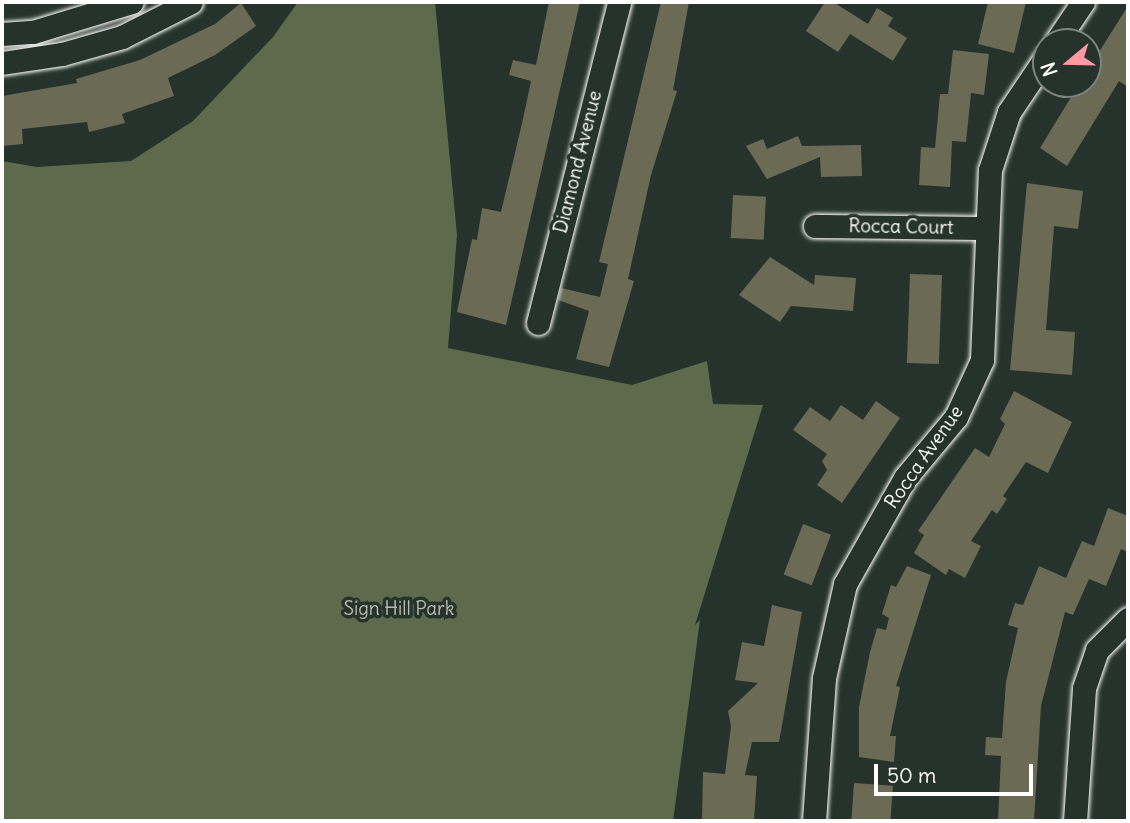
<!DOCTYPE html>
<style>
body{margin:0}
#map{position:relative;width:1130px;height:823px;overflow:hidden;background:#26332d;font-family:Delius,sans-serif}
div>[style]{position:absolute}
.green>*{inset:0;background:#5d6b4c}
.building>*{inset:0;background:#6b6a55;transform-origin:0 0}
.roads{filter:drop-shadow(0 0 2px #fff) drop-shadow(0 0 2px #fff)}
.minor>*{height:23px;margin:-11.5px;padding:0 11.5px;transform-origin:11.5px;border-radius:11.5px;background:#26332d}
span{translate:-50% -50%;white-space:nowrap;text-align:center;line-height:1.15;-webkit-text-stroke:7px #26332d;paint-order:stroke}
.street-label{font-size:19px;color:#fff}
.park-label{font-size:19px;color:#b6bcae}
.frame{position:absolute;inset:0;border:4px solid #fff;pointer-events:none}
.north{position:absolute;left:1032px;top:28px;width:70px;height:70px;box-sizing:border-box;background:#26332d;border:2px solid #7d8581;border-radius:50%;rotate:251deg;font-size:19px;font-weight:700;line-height:28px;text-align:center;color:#fff}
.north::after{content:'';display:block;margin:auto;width:24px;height:32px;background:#ff9aa2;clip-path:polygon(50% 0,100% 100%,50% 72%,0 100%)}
.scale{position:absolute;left:874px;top:764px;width:159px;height:32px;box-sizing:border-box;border:4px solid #fff;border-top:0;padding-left:9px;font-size:21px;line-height:24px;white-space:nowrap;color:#fff;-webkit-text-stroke:5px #26332d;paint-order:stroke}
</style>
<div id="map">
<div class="green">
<div style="clip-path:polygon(298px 2px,435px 2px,457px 235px,448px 348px,632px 385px,707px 361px,713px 404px,763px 405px,695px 625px,700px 620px,673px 821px,2px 821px,2px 161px,37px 167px,131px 161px,193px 121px,273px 37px)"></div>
</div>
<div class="building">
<div style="clip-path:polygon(549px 2px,580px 2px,506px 325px,457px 312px,472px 239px,477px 240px,482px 208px,501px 212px,523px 119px,531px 81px,509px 75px,513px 60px,536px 65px)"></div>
<div style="clip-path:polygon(661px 2px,689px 2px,673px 90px,677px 91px,651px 175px,628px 279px,634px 281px,609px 367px,576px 359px,589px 311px,558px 300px,561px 288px,600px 297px,608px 264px,599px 262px)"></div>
<div style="clip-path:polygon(825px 2px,833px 2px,868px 24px,877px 8px,893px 18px,888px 26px,907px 38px,893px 61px,850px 34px,838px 52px,806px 31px)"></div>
<div style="clip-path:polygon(988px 2px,1026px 2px,1014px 53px,978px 44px)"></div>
<div style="clip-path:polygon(241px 3px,256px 26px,215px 55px,168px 78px,174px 96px,122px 114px,125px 123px,89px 132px,87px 122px,22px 129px,23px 144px,2px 146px,2px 96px,77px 83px,76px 79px,140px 60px,215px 24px)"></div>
<div style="clip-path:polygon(1128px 6px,1128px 87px,1119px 81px,1067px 166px,1040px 148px,1079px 84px,1088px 84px,1092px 63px)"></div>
<div style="clip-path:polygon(953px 50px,989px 54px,984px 95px,971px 93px,966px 142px,952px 141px,950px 187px,919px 185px,921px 147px,935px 148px,940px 94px,948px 94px)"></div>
<div style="clip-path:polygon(798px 136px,802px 146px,861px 145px,862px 176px,821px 177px,820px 157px,767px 179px,746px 146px,763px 139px,767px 149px)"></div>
<div style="clip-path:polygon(1027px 183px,1083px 191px,1078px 229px,1054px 226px,1046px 330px,1075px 332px,1072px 375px,1010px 370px)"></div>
<div style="left:733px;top:195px;width:33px;height:43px;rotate:3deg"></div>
<div style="clip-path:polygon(770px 257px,814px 285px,815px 275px,856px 278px,853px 311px,791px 306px,780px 322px,739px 295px)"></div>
<div style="left:910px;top:274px;width:32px;height:89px;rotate:2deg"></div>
<div style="clip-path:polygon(1014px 391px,1072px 422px,1048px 473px,1026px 462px,1003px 496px,1007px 499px,997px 514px,992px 510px,971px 541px,981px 546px,965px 578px,949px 569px,946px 575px,914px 553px,924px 535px,918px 531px,975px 448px,989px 457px,1005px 424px,1000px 419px)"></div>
<div style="clip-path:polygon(876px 401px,900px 418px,842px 503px,817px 485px,827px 470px,822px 461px,827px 454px,793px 430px,810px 407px,830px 421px,841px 405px,863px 420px)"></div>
<div style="clip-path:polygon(1108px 508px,1128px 516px,1128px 552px,1121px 549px,1106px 586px,1089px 579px,1073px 615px,1065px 612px,1041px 706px,1034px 821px,998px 821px,1001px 756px,985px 755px,986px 737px,1002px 738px,1006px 682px,1018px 628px,1008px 625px,1015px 603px,1023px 605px,1039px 566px,1066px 578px,1082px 541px,1094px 546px)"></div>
<div style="left:803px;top:524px;width:30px;height:54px;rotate:21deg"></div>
<div style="clip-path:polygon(907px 566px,931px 575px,896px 686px,900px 687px,890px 736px,896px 736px,894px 762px,859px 757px,859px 707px,870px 652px,877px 628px,886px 630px,889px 618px,882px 614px,891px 585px,896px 587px)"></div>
<div style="clip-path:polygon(772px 605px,802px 612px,779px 742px,752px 742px,745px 775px,757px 776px,754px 821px,702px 820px,703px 772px,725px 774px,731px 726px,728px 711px,758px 683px,735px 680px,742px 642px,764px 646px)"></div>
<div style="left:854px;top:783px;width:39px;height:38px;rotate:4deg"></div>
</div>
<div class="roads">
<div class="minor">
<div style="left:2px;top:34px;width:31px;rotate:-4deg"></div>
<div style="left:33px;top:32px;width:103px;rotate:-16.9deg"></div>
<div style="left:1056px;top:42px;width:48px;rotate:-56deg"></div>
<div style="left:2px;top:63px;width:61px;rotate:-8.5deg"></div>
<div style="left:62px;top:54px;width:62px;rotate:-15.8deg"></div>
<div style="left:122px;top:37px;width:77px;rotate:-26.9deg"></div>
<div style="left:815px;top:226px;width:172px;rotate:0.7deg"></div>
<div style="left:538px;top:323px;width:331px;rotate:-75.8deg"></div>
<div style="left:814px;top:821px;width:143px;rotate:-86deg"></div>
<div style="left:824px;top:678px;width:96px;rotate:-77.4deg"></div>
<div style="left:845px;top:584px;width:122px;rotate:-60.5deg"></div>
<div style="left:905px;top:478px;width:80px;rotate:-50.1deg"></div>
<div style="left:956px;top:417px;width:63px;rotate:-65.5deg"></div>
<div style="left:982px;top:360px;width:190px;rotate:-87.6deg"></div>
<div style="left:990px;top:170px;width:61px;rotate:-71.9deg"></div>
<div style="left:1009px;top:112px;width:66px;rotate:-56.1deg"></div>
<div style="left:1075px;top:821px;width:133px;rotate:-86.1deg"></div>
<div style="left:1084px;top:688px;width:40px;rotate:-71.1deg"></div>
<div style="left:1097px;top:650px;width:44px;rotate:-45deg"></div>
</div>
</div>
<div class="street-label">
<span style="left:578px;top:162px;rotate:-76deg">Diamond Avenue</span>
<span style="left:901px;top:227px;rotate:1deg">Rocca Court</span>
<span style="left:924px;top:457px;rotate:-55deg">Rocca Avenue</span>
</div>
<div class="park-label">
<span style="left:399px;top:609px">Sign Hill Park</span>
</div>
<div class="frame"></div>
<div class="north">N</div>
<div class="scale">50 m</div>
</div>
